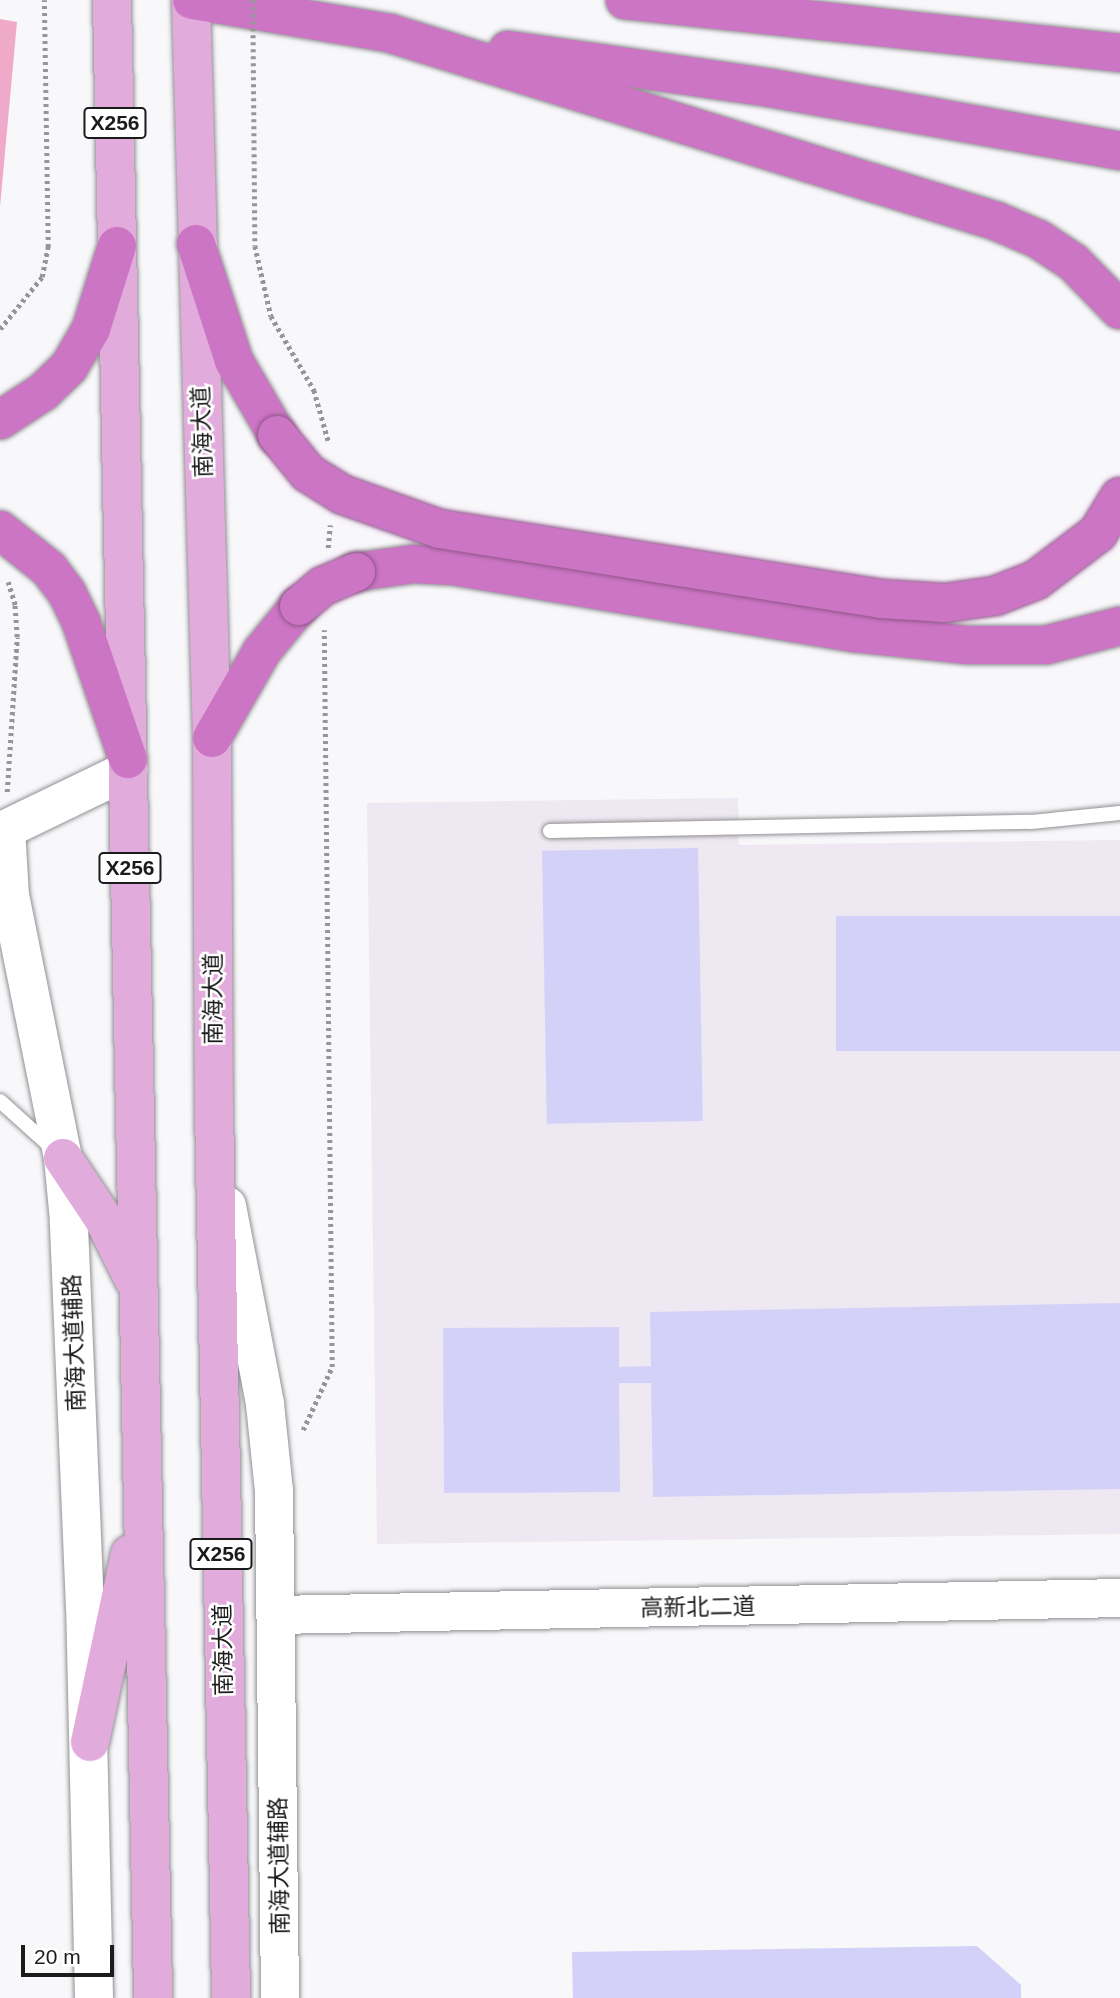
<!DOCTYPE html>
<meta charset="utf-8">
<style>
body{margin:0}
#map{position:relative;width:1120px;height:1998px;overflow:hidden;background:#f8f7fa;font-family:Arial,"Noto Sans SC",sans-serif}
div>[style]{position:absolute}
.built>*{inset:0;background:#ede8f1}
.forest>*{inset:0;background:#f0aac9}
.building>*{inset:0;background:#d4d1f9;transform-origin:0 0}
.path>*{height:4.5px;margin-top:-2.25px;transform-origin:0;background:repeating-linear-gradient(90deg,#969597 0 3.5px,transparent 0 7px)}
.roads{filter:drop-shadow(0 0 2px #929093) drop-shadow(0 0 2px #929093)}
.lane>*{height:14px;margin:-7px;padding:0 7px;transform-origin:7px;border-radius:7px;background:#fff}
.secondary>*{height:38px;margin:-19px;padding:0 19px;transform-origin:19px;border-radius:19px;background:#fff}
.primary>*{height:38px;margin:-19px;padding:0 19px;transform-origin:19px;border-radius:19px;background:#e1acdc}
.highway>*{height:38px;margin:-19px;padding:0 19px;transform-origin:19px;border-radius:19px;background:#cd75c5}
.path-bridge>*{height:4.5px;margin-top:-2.25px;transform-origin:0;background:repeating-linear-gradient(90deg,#969597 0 3.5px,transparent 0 7px)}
.bridges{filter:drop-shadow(0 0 2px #8f568a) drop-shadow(0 0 2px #8f568a)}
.highway-bridge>*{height:38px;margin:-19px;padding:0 19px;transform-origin:19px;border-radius:19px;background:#cd75c5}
span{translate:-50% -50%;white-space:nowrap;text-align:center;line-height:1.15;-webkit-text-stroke:5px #fff;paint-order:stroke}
.shield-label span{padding:2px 5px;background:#fff;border:2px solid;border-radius:5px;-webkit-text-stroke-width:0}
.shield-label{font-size:21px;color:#1b1b1c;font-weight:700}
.street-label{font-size:23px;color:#1b1b1c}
.scale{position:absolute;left:21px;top:1945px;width:93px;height:32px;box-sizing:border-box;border:4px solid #1b1b1c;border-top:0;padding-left:9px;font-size:21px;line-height:24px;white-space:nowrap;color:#1b1b1c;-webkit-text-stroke:5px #fff;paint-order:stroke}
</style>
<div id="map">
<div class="built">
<div style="clip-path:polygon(738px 798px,739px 845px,1120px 840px,1120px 1534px,377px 1544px,367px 803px)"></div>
</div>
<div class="forest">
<div style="clip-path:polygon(0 19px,17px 22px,0 207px)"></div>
</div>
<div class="building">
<div style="left:698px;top:848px;width:273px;height:156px;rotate:89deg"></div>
<div style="left:1120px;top:916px;width:135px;height:284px;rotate:90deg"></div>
<div style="clip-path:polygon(1120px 1303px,1120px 1489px,653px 1497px,651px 1383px,619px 1383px,620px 1492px,444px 1493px,443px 1328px,619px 1327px,619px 1367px,651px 1366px,650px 1312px)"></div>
<div style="clip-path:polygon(977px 1946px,1021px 1985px,1021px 1998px,573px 1998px,572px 1952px)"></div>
</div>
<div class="path">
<div style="left:255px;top:246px;width:72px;rotate:77.1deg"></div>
<div style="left:271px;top:316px;width:86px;rotate:59.8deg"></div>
<div style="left:314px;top:390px;width:55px;rotate:74.2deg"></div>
<div style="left:0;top:329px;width:67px;rotate:-51.1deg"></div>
<div style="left:42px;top:277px;width:31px;rotate:-79deg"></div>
<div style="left:48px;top:247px;width:247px;rotate:-90.9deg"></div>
<div style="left:328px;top:548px;width:23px;rotate:-85deg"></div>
<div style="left:7px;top:792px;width:155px;rotate:-86.3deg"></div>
<div style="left:17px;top:637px;width:32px;rotate:-94deg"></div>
<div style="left:15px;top:605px;width:24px;rotate:-107deg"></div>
<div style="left:303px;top:1430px;width:69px;rotate:-65.3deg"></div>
<div style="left:332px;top:1367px;width:737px;rotate:-90.62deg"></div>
</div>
<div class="roads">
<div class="lane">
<div style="left:550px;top:831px;width:481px;rotate:-1.1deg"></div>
<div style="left:1031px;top:822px;width:89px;rotate:-5.8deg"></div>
<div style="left:0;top:1101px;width:69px;rotate:42deg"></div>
</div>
<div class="secondary">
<div style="left:227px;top:1206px;width:202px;rotate:79.1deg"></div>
<div style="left:265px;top:1404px;width:87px;rotate:84.1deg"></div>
<div style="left:274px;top:1491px;width:507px;rotate:89.32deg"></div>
<div style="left:276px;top:1615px;width:844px;rotate:-1.15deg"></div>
<div style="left:94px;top:1998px;width:390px;rotate:-91.3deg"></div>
<div style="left:85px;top:1608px;width:398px;rotate:-92.4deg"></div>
<div style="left:68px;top:1210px;width:52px;rotate:-95.5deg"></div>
<div style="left:63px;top:1158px;width:267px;rotate:-101.4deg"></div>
<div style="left:10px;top:896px;width:67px;rotate:-93.4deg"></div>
<div style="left:6px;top:829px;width:136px;rotate:-25.8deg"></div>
</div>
<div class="primary">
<div style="left:112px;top:0;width:1998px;rotate:88.82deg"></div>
<div style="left:191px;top:0;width:738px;rotate:88.37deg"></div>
<div style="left:212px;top:738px;width:371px;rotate:89.7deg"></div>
<div style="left:214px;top:1109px;width:889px;rotate:88.9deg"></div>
<div style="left:63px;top:1158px;width:72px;rotate:56.3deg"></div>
<div style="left:103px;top:1218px;width:69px;rotate:63.4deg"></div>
<div style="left:90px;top:1742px;width:192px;rotate:-78deg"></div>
</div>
<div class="highway">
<div style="left:192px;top:0;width:200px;rotate:9.5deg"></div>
<div style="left:389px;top:33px;width:635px;rotate:17.21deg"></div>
<div style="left:996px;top:221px;width:46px;rotate:23.2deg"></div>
<div style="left:1038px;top:239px;width:42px;rotate:33.3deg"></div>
<div style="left:1073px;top:262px;width:67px;rotate:45.6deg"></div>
<div style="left:625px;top:0;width:498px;rotate:6.1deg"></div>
<div style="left:508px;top:50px;width:266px;rotate:8.2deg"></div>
<div style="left:771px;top:88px;width:355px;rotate:10.2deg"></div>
<div style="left:196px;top:244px;width:123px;rotate:72deg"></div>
<div style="left:234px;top:361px;width:86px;rotate:59.8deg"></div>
<div style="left:0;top:420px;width:51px;rotate:-33.1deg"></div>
<div style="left:43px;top:392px;width:36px;rotate:-44deg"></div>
<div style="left:69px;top:367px;width:44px;rotate:-59.9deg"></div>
<div style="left:91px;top:329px;width:87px;rotate:-72.6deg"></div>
<div style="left:0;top:530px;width:63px;rotate:38.5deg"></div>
<div style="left:49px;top:569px;width:30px;rotate:53deg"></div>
<div style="left:67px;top:593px;width:32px;rotate:64deg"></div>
<div style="left:81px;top:622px;width:145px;rotate:71.1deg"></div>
<div style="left:356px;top:572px;width:59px;rotate:-7.9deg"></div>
<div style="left:414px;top:564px;width:39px;rotate:3deg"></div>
<div style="left:453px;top:566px;width:408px;rotate:9.5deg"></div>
<div style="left:855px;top:633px;width:114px;rotate:6.1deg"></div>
<div style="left:968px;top:645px;width:78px"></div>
<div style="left:1046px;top:645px;width:76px;rotate:-14.4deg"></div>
<div style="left:212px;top:738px;width:100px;rotate:-60.1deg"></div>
<div style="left:262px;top:651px;width:58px;rotate:-50.6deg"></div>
</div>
</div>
<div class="path-bridge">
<div style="left:253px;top:0;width:246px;rotate:89.5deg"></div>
</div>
<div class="bridges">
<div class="highway-bridge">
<div style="left:277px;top:435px;width:49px;rotate:50.8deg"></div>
<div style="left:308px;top:473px;width:39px;rotate:32deg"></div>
<div style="left:341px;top:494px;width:105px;rotate:19.5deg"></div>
<div style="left:440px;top:529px;width:447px;rotate:9deg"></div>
<div style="left:881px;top:599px;width:64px;rotate:3.6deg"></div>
<div style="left:945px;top:603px;width:50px;rotate:-8deg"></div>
<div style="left:995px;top:596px;width:44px;rotate:-21.3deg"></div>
<div style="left:1036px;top:580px;width:78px;rotate:-37.2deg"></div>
<div style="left:1098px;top:533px;width:42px;rotate:-58.6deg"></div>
<div style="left:299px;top:606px;width:31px;rotate:-40deg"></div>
<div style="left:323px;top:586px;width:36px;rotate:-23deg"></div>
</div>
</div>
<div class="shield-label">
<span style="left:115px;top:123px">X256</span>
<span style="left:130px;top:868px">X256</span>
<span style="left:221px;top:1554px">X256</span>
</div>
<div class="street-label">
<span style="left:202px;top:432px;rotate:-92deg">南海大道</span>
<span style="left:213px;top:999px;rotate:-90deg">南海大道</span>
<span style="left:74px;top:1343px;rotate:-92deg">南海大道辅路</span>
<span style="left:698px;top:1607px;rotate:-1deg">高新北二道</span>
<span style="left:223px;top:1650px;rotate:-91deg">南海大道</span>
<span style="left:279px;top:1866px;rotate:-91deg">南海大道辅路</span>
</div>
<div class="scale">20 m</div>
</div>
